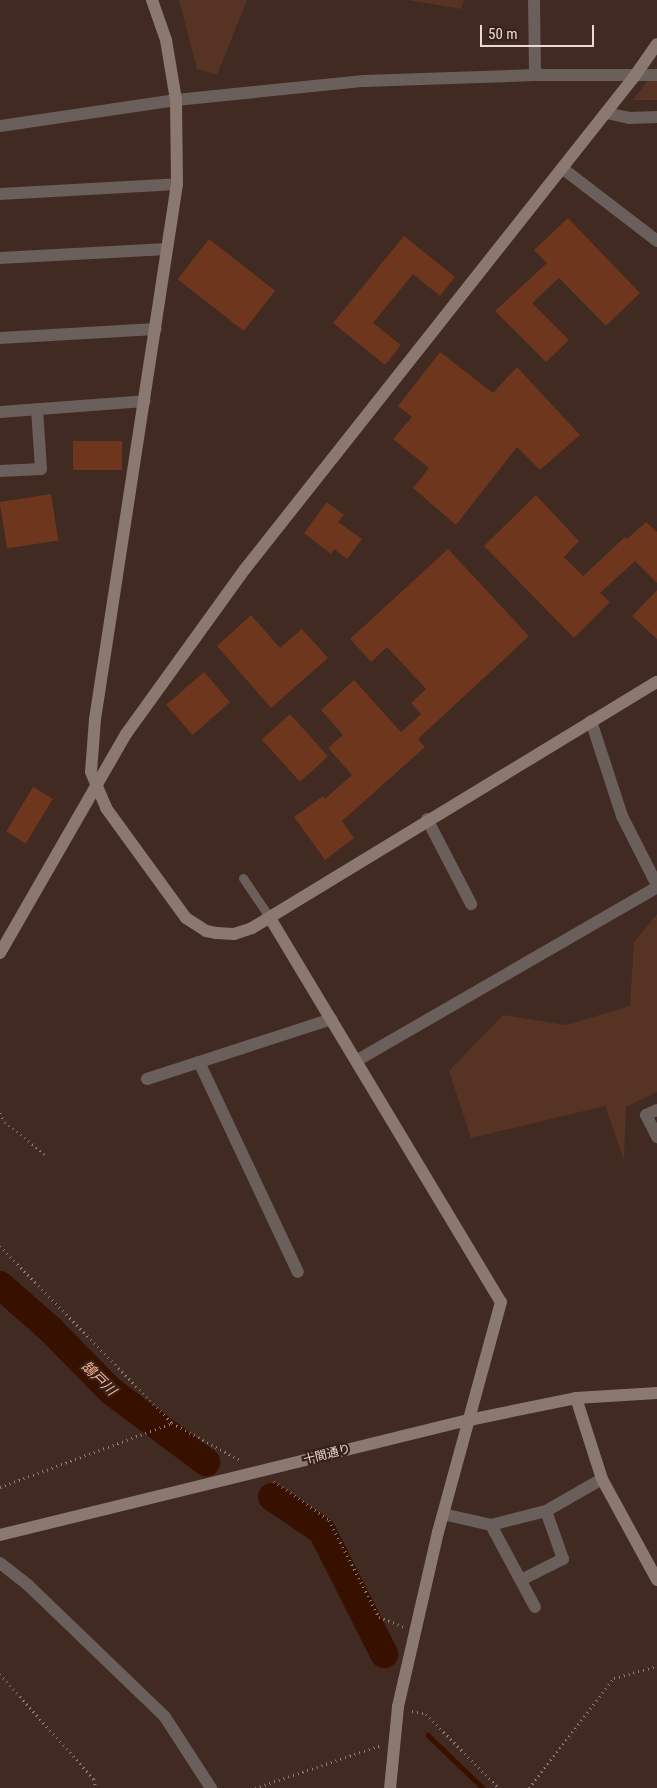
<!DOCTYPE html>
<meta charset="utf-8">
<style>
body{margin:0}
#map{position:relative;width:657px;height:1788px;overflow:hidden;background:#402a21;font-family:"Roboto Condensed","Noto Sans JP",sans-serif}
div>[style]{position:absolute}
.green>*{inset:0;background:#573324}
.stream>*{height:4.5px;margin:-2.25px;padding:0 2.25px;transform-origin:2.25px;border-radius:2.25px;background:#371000}
.river>*{height:28px;margin:-14px;padding:0 14px;transform-origin:14px;border-radius:14px;background:#371000}
.building>*{inset:0;background:#6d361d;transform-origin:0 0}
.path>*{height:2.5px;margin-top:-1.25px;transform-origin:0;background:repeating-linear-gradient(90deg,#8f7d75 0 1px,transparent 0 5px)}
.lane>*{height:9px;margin:-4.5px;padding:0 4.5px;transform-origin:4.5px;border-radius:4.5px;background:#6a5f5a}
.street>*{height:12px;margin:-6px;padding:0 6px;transform-origin:6px;border-radius:6px;background:#6a5f5a}
.secondary>*{height:12px;margin:-6px;padding:0 6px;transform-origin:6px;border-radius:6px;background:#8a7871}
span{translate:-50% -50%;white-space:nowrap;text-align:center;line-height:1.15;-webkit-text-stroke:4.5px #362017;paint-order:stroke}
.street-label{font-size:12px;color:#e9dad3}
.water-label{font-size:14px;color:#fdb597;font-style:italic}
.scale{position:absolute;left:480px;top:25px;width:114px;height:22px;box-sizing:border-box;border:2px solid #e9dad3;border-top:0;padding-left:6px;font-size:15px;line-height:18px;white-space:nowrap;color:#e9dad3;-webkit-text-stroke:4px #362017;paint-order:stroke}
</style>
<div id="map">
<div class="green">
<div style="clip-path:polygon(179px 0,247px 0,217px 75px,197px 69px)"></div>
<div style="clip-path:polygon(407px 0,464px 0,461px 9px)"></div>
<div style="clip-path:polygon(657px 68px,657px 100px,633px 100px)"></div>
<div style="clip-path:polygon(657px 914px,657px 1092px,626px 1107px,624px 1160px,605px 1106px,471px 1138px,449px 1071px,503px 1015px,566px 1025px,630px 1006px,634px 942px)"></div>
</div>
<div class="stream">
<div style="left:428px;top:1735px;width:76px;rotate:43.9deg"></div>
</div>
<div class="river">
<div style="left:0;top:1285px;width:67px;rotate:41.3deg"></div>
<div style="left:50px;top:1329px;width:87px;rotate:45.5deg"></div>
<div style="left:111px;top:1391px;width:119px;rotate:36.8deg"></div>
<div style="left:272px;top:1497px;width:60px;rotate:34.2deg"></div>
<div style="left:322px;top:1531px;width:138px;rotate:63.2deg"></div>
</div>
<div class="building">
<div style="clip-path:polygon(568px 218px,640px 293px,606px 326px,559px 278px,532px 303px,569px 340px,546px 362px,495px 311px,547px 263px,534px 250px)"></div>
<div style="clip-path:polygon(404px 236px,455px 277px,440px 296px,413px 274px,373px 323px,401px 345px,385px 365px,333px 323px)"></div>
<div style="left:209px;top:239px;width:84px;height:51px;rotate:38deg"></div>
<div style="clip-path:polygon(440px 352px,493px 393px,517px 367px,580px 435px,540px 470px,517px 447px,456px 525px,413px 488px,429px 468px,393px 439px,412px 417px,398px 406px)"></div>
<div style="left:122px;top:441px;width:29px;height:49px;rotate:90deg"></div>
<div style="left:51px;top:494px;width:47px;height:52px;rotate:81deg"></div>
<div style="clip-path:polygon(536px 495px,579px 541px,564px 557px,583px 576px,625px 537px,627px 539px,646px 522px,657px 532px,657px 583px,635px 561px,600px 593px,610px 602px,574px 638px,484px 546px)"></div>
<div style="clip-path:polygon(327px 502px,344px 515px,338px 522px,362px 539px,347px 559px,334px 549px,331px 554px,304px 533px)"></div>
<div style="clip-path:polygon(448px 549px,529px 636px,418px 739px,425px 747px,342px 821px,354px 838px,325px 860px,294px 817px,323px 796px,325px 799px,352px 775px,328px 748px,343px 735px,321px 710px,354px 680px,401px 732px,421px 714px,411px 703px,426px 689px,387px 647px,371px 662px,350px 639px)"></div>
<div style="clip-path:polygon(657px 590px,657px 639px,632px 616px)"></div>
<div style="clip-path:polygon(251px 615px,280px 648px,302px 629px,328px 658px,271px 708px,217px 646px)"></div>
<div style="left:204px;top:672px;width:40px;height:50px;rotate:49deg"></div>
<div style="left:290px;top:714px;width:57px;height:38px;rotate:48deg"></div>
<div style="left:33px;top:787px;width:23px;height:52px;rotate:31deg"></div>
</div>
<div class="path">
<div style="left:0;top:1113px;width:10px;rotate:61deg"></div>
<div style="left:5px;top:1122px;width:51px;rotate:38.7deg"></div>
<div style="left:0;top:1246px;width:247px;rotate:45.8deg"></div>
<div style="left:172px;top:1423px;width:80px;rotate:28.5deg"></div>
<div style="left:274px;top:1481px;width:67px;rotate:35.3deg"></div>
<div style="left:329px;top:1520px;width:109px;rotate:62.7deg"></div>
<div style="left:379px;top:1617px;width:26px;rotate:21deg"></div>
<div style="left:0;top:1487px;width:184px;rotate:-20.4deg"></div>
<div style="left:0;top:1674px;width:141px;rotate:48.2deg"></div>
<div style="left:94px;top:1779px;width:9px;rotate:77deg"></div>
<div style="left:412px;top:1711px;width:14px;rotate:12deg"></div>
<div style="left:426px;top:1714px;width:104px;rotate:45.4deg"></div>
<div style="left:255px;top:1788px;width:133px;rotate:-18.8deg"></div>
<div style="left:529px;top:1788px;width:139px;rotate:-52.3deg"></div>
<div style="left:614px;top:1678px;width:45px;rotate:-15.6deg"></div>
</div>
<div class="lane">
<div style="left:243px;top:878px;width:48px;rotate:56deg"></div>
</div>
<div class="street">
<div style="left:534px;top:0;width:75px;rotate:89.2deg"></div>
<div style="left:606px;top:113px;width:24px;rotate:12deg"></div>
<div style="left:629px;top:118px;width:28px;rotate:-2deg"></div>
<div style="left:0;top:126px;width:178px;rotate:-8.4deg"></div>
<div style="left:176px;top:100px;width:189px;rotate:-5.8deg"></div>
<div style="left:364px;top:81px;width:171px;rotate:-2deg"></div>
<div style="left:535px;top:75px;width:122px"></div>
<div style="left:562px;top:168px;width:120px;rotate:37.5deg"></div>
<div style="left:0;top:194px;width:177px;rotate:-3.2deg"></div>
<div style="left:0;top:258px;width:167px;rotate:-3.1deg"></div>
<div style="left:0;top:338px;width:156px;rotate:-3.3deg"></div>
<div style="left:0;top:412px;width:145px;rotate:-4.3deg"></div>
<div style="left:0;top:471px;width:41px;rotate:-2.8deg"></div>
<div style="left:41px;top:469px;width:60px;rotate:-93.8deg"></div>
<div style="left:591px;top:721px;width:100px;rotate:71.9deg"></div>
<div style="left:622px;top:816px;width:77px;rotate:63.1deg"></div>
<div style="left:427px;top:819px;width:96px;rotate:62.6deg"></div>
<div style="left:356px;top:1061px;width:348px;rotate:-30deg"></div>
<div style="left:199px;top:1062px;width:232px;rotate:64.8deg"></div>
<div style="left:147px;top:1079px;width:194px;rotate:-18deg"></div>
<div style="left:657px;top:1110px;width:12px;rotate:156deg"></div>
<div style="left:646px;top:1115px;width:25px;rotate:63deg"></div>
<div style="left:443px;top:1514px;width:49px;rotate:12.9deg"></div>
<div style="left:491px;top:1525px;width:57px;rotate:-14.3deg"></div>
<div style="left:546px;top:1511px;width:64px;rotate:-29.7deg"></div>
<div style="left:491px;top:1525px;width:93px;rotate:61.8deg"></div>
<div style="left:0;top:1563px;width:36px;rotate:38deg"></div>
<div style="left:28px;top:1585px;width:190px;rotate:43.9deg"></div>
<div style="left:165px;top:1717px;width:85px;rotate:57.1deg"></div>
<div style="left:521px;top:1580px;width:47px;rotate:-26.6deg"></div>
<div style="left:563px;top:1559px;width:51px;rotate:-109.5deg"></div>
</div>
<div class="secondary">
<div style="left:152px;top:0;width:42px;rotate:70.7deg"></div>
<div style="left:166px;top:40px;width:61px;rotate:80.5deg"></div>
<div style="left:176px;top:100px;width:84px;rotate:89.3deg"></div>
<div style="left:177px;top:184px;width:541px;rotate:98.71deg"></div>
<div style="left:95px;top:719px;width:53px;rotate:94.3deg"></div>
<div style="left:91px;top:772px;width:39px;rotate:67deg"></div>
<div style="left:106px;top:808px;width:136px;rotate:54deg"></div>
<div style="left:186px;top:918px;width:24px;rotate:33deg"></div>
<div style="left:206px;top:931px;width:10px;rotate:11deg"></div>
<div style="left:216px;top:933px;width:18px;rotate:3deg"></div>
<div style="left:234px;top:934px;width:19px;rotate:-18deg"></div>
<div style="left:252px;top:928px;width:474px;rotate:-31.3deg"></div>
<div style="left:270px;top:918px;width:448px;rotate:59deg"></div>
<div style="left:501px;top:1302px;width:238px;rotate:105.3deg"></div>
<div style="left:438px;top:1532px;width:180px;rotate:102.9deg"></div>
<div style="left:398px;top:1707px;width:81px;rotate:95.6deg"></div>
<div style="left:0;top:953px;width:253px;rotate:-60.1deg"></div>
<div style="left:126px;top:734px;width:203px;rotate:-54.2deg"></div>
<div style="left:245px;top:569px;width:627px;rotate:-51.67deg"></div>
<div style="left:634px;top:77px;width:40px;rotate:-55.1deg"></div>
<div style="left:576px;top:1398px;width:85px;rotate:72.2deg"></div>
<div style="left:602px;top:1479px;width:115px;rotate:61.4deg"></div>
<div style="left:0;top:1535px;width:483px;rotate:-13.8deg"></div>
<div style="left:469px;top:1420px;width:109px;rotate:-11.6deg"></div>
<div style="left:576px;top:1398px;width:81px;rotate:-3.5deg"></div>
</div>
<div class="street-label">
<span style="left:327px;top:1455px;rotate:-14deg">十間通り</span>
</div>
<div class="water-label">
<span style="left:99px;top:1378px;rotate:44deg">鵠戸川</span>
</div>
<div class="scale">50 m</div>
</div>
